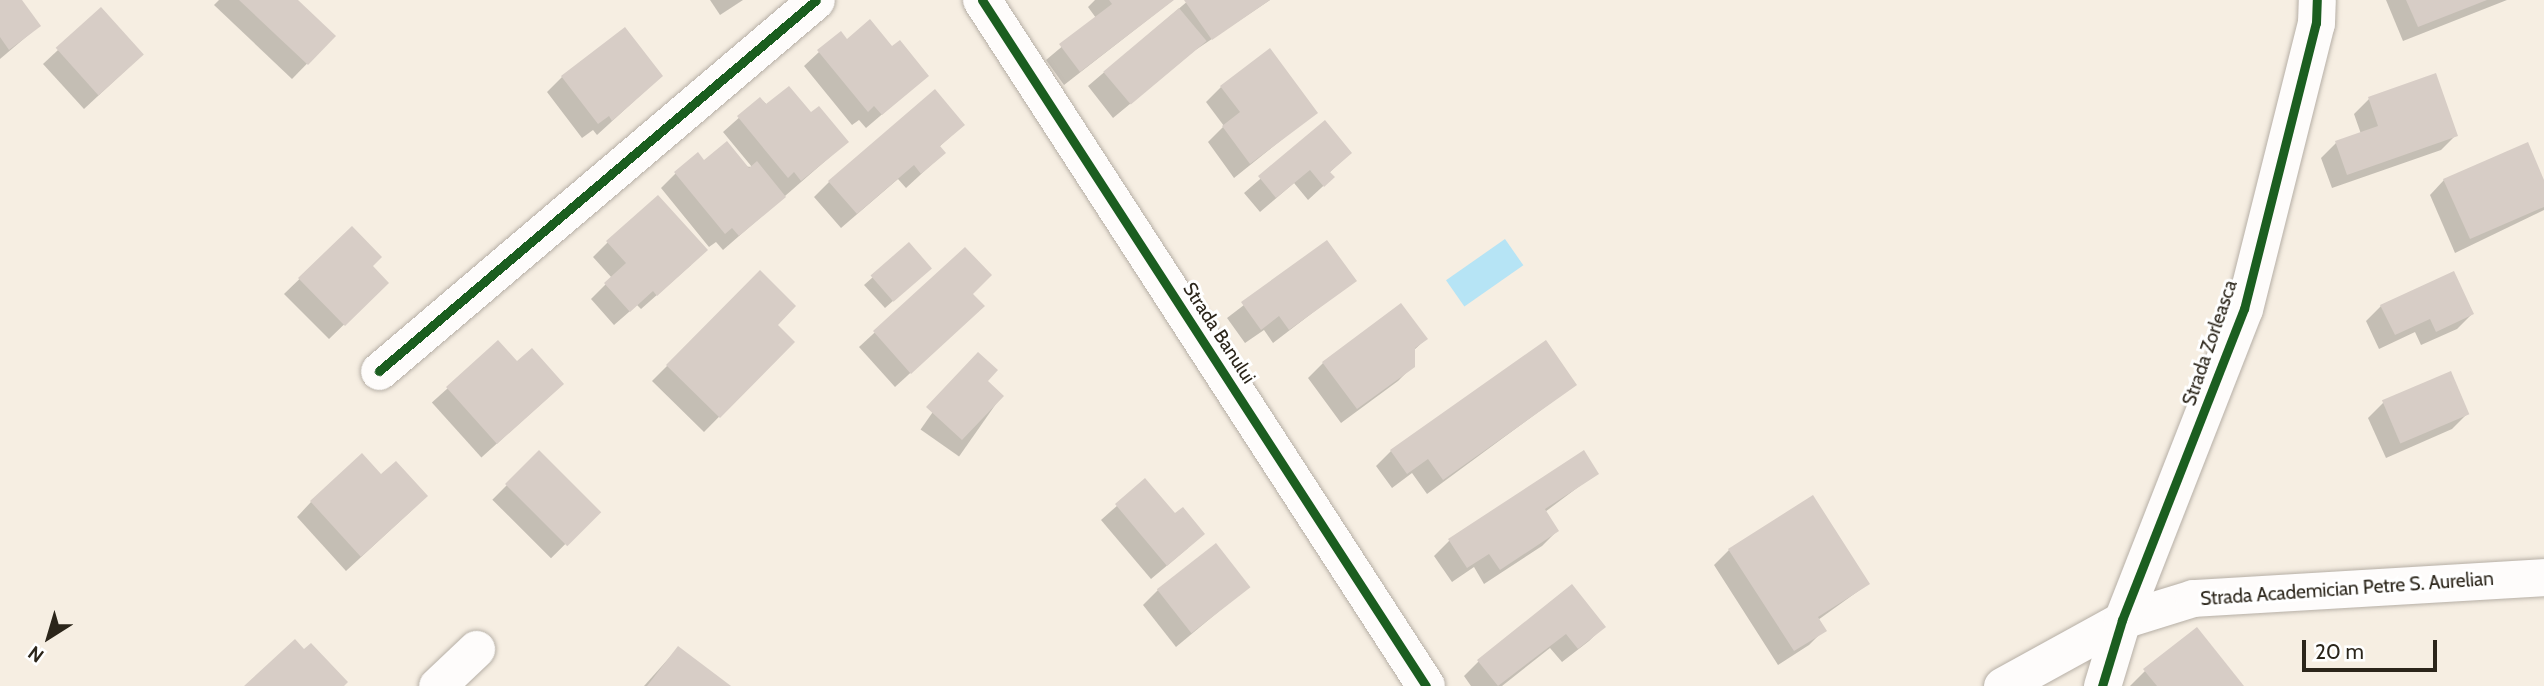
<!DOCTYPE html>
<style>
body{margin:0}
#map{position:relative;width:2544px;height:686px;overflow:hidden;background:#f6eee2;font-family:Cabin,sans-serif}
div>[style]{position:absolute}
.water>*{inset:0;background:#b6e4f5;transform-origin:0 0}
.shadow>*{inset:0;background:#0003;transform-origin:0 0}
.building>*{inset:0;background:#d7cdc6;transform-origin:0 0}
.roads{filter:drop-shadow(0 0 2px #b6afa6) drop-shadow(0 0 2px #b6afa6)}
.minor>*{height:37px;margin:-18.5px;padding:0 18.5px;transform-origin:18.5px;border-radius:18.5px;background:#fefcfb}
.tertiary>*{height:38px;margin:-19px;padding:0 19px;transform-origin:19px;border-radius:19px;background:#fefcfb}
.cycleway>*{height:9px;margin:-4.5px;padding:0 4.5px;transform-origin:4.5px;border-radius:4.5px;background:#1b5e20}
span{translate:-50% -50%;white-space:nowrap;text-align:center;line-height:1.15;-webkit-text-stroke:6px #fff;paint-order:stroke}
.street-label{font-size:19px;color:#2b251a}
.north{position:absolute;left:14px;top:602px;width:70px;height:70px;-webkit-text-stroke:5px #fff;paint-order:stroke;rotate:217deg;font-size:19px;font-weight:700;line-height:28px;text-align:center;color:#2b251a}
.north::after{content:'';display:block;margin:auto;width:24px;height:32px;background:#2b251a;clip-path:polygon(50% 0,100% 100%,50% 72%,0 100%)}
.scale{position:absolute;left:2302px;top:640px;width:135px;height:32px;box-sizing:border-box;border:4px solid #2b251a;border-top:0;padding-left:9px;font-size:21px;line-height:24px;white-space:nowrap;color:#2b251a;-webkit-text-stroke:5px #fff;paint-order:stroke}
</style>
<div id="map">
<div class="water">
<div style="left:1505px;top:239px;width:32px;height:72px;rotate:55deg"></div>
</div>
<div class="shadow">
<div style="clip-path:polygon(0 0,20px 0,39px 26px,0 59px)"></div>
<div style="clip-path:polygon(219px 0,296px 0,334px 36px,292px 79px,214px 5px)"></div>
<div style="clip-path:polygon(710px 0,743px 0,720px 15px)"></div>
<div style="clip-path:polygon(1095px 0,1173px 0,1064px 85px,1046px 60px,1096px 18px,1088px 7px)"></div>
<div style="clip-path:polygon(1189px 0,1270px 0,1194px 51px,1113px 118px,1088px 86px)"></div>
<div style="clip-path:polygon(2386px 0,2507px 0,2403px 41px)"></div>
<div style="clip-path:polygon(847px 41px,891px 48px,927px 76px,866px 128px,859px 120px,852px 125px,804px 66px,819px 52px)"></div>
<div style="clip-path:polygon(58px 50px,127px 69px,84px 109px,43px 64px)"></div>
<div style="clip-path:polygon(562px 77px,645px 91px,597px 135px,593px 130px,582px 138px,547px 92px)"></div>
<div style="clip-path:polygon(1221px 87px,1315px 113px,1234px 178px,1208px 142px,1224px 126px,1206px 102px)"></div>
<div style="clip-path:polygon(760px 99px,831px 156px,723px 250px,716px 242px,709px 247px,661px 188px,676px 173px,704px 163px,752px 167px,723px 132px)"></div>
<div style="clip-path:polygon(2369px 99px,2456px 135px,2441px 150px,2332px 188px,2321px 158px,2336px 143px,2361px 134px,2354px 114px)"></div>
<div style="clip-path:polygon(1325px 123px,1350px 153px,1329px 173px,1333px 177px,1308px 200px,1294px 183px,1260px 212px,1244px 193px)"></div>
<div style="clip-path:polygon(963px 125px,939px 147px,944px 153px,906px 188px,898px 179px,841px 228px,814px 197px,829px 182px)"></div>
<div style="clip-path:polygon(2444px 180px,2544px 184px,2544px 210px,2455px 253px,2430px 195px)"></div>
<div style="clip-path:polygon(352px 228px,371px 266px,387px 283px,329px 339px,284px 294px)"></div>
<div style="clip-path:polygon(608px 242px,691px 265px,641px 309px,637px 305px,614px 325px,591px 299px,612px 278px,593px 257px)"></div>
<div style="clip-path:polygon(1326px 242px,1354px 281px,1273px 343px,1264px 330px,1245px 343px,1227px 318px)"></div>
<div style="clip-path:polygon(909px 245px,922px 275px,885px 308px,864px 285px)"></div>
<div style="clip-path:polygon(965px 249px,971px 294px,967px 321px,895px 387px,859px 347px)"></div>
<div style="clip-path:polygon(760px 273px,775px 325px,793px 342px,704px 432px,652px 381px)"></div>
<div style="clip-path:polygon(2381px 306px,2472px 314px,2457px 329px,2421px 345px,2415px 332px,2379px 349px,2366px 321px)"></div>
<div style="clip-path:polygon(1426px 339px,1413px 351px,1413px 366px,1398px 381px,1341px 423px,1308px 378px,1323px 363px)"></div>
<div style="left:498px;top:343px;width:74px;height:89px;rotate:48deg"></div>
<div style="left:963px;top:369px;width:47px;height:74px;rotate:35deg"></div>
<div style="clip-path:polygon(1575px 385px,1427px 494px,1412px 473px,1392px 488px,1376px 466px,1391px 451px)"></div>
<div style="clip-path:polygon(2383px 403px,2467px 414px,2452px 429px,2386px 458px,2368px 418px)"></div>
<div style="clip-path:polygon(1584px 452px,1597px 473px,1545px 512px,1557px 531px,1542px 546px,1484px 584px,1474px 567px,1452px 582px,1434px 556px,1449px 541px)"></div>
<div style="left:539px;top:453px;width:83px;height:66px;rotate:45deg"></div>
<div style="clip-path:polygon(1145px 481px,1188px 548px,1151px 579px,1101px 520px)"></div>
<div style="clip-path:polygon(311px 502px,411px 511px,346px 571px,297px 517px)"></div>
<div style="clip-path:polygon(1729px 550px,1868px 584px,1818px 620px,1824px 630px,1809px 645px,1778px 665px,1714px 565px)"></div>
<div style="clip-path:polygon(1248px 587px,1176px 647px,1143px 605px,1158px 590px)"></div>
<div style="clip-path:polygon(1572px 587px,1604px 626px,1589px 641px,1562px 662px,1550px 648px,1502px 686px,1471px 686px,1464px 676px,1479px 661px)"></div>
<div style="clip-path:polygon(678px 648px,728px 686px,644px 686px)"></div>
<div style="clip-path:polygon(2145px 671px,2242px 686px,2130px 686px)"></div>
</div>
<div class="building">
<div style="clip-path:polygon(0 0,22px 0,41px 26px,9px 50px,0 37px)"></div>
<div style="clip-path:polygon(239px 0,298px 0,336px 36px,308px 65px)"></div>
<div style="clip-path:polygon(1109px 0,1174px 0,1080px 72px,1059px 44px,1112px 4px)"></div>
<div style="clip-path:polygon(1184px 0,1270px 0,1212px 40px)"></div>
<div style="clip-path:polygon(2406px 0,2487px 0,2418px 27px)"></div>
<div style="left:101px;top:7px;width:64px;height:61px;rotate:48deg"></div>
<div style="left:1179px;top:8px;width:43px;height:99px;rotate:50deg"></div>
<div style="clip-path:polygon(870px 19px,892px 46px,900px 40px,929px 76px,882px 115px,874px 106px,868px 112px,817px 50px,841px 31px,847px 39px)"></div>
<div style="clip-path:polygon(625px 27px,663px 76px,612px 121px,609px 116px,598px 124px,561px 76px)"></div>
<div style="clip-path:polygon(1270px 48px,1318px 113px,1250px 164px,1222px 126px,1240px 112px,1220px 86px)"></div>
<div style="clip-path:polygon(2436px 73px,2458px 136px,2347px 175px,2335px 141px,2378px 126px,2368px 97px)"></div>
<div style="clip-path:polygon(789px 86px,811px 112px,819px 106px,849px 142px,801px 181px,794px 172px,788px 178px,737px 116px,760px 97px,766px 104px)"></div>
<div style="clip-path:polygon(935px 89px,965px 125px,940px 146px,946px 153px,921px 174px,914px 165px,857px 214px,828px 181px)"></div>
<div style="clip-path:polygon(1325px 120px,1352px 153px,1330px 172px,1335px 177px,1324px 187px,1310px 170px,1276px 198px,1258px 176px)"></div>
<div style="clip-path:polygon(727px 141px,749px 168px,757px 161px,786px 197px,739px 236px,732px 228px,725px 234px,674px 172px,698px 152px,704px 160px)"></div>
<div style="clip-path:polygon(2528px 142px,2544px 180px,2544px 207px,2470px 239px,2443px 179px)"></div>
<div style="clip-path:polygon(658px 195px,708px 250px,657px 296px,653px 291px,630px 312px,604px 283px,626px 263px,606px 241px)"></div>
<div style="clip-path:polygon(352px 226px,382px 257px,373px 266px,389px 283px,345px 326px,298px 278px)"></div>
<div style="clip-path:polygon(1327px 240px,1357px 281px,1289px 330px,1279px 316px,1261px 330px,1241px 302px)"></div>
<div style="left:909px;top:242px;width:35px;height:51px;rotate:49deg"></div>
<div style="clip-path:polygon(965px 247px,992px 275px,973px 294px,985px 306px,911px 374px,873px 331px)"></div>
<div style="clip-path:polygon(760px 270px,796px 306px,778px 325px,795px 342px,720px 418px,666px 365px)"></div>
<div style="clip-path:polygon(2454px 271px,2474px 314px,2436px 332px,2430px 319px,2395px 335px,2380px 305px)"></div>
<div style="clip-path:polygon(1401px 303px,1428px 339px,1415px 348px,1415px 367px,1357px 409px,1322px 362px)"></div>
<div style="clip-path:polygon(498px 340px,517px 361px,532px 348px,564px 384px,497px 444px,446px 387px)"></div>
<div style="clip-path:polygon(1546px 340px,1577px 385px,1443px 480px,1428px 459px,1407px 474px,1390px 450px)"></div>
<div style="clip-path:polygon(978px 352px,998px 370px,988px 381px,1004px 396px,962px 440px,926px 407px)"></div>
<div style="left:2451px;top:371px;width:47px;height:75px;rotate:67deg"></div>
<div style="left:539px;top:450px;width:88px;height:48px;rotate:45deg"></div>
<div style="clip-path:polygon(1584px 450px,1599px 474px,1545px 509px,1559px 531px,1500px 570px,1489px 554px,1467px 568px,1448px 539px)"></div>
<div style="clip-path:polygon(362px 453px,381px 474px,396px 461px,428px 496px,361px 557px,310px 501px)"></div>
<div style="clip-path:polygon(1145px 478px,1175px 513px,1183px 507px,1205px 534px,1167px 566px,1115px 504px)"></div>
<div style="clip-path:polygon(1813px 495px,1870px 584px,1818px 617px,1827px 631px,1794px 651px,1728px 549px)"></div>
<div style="left:1216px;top:543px;width:56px;height:75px;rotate:52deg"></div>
<div style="clip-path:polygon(1572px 584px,1606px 627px,1578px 649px,1566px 634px,1498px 686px,1477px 660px)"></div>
<div style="clip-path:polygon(2197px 627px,2244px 686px,2157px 686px,2143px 669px)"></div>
<div style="clip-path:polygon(295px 639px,304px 649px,311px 643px,348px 682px,344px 686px,244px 686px)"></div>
<div style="clip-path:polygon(678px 646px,731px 686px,647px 686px)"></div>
</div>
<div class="roads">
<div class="minor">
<div style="left:379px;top:371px;width:573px;rotate:-40.33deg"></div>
<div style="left:437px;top:686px;width:54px;rotate:-43.5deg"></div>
<div style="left:2002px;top:686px;width:137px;rotate:-28.8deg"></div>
<div style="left:2122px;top:620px;width:74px;rotate:-17.2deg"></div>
<div style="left:2193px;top:598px;width:352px;rotate:-3.4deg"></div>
<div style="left:2102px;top:686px;width:69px;rotate:-73.1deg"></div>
<div style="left:2122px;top:620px;width:334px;rotate:-68.6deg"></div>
<div style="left:2244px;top:309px;width:295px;rotate:-75.9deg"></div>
<div style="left:2316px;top:23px;width:23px;rotate:-88deg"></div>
</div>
<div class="tertiary">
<div style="left:982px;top:0;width:817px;rotate:57.09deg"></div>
</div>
</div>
<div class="cycleway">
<div style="left:982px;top:0;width:817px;rotate:57.09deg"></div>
<div style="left:379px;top:371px;width:573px;rotate:-40.33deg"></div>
<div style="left:2102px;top:686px;width:69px;rotate:-73.1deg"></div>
<div style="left:2122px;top:620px;width:334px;rotate:-68.6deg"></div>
<div style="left:2244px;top:309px;width:295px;rotate:-75.9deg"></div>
<div style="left:2316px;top:23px;width:23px;rotate:-88deg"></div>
</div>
<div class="street-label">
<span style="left:1219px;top:333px;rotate:57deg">Strada Banului</span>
<span style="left:2210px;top:343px;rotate:-71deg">Strada Zorleasca</span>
<span style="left:2347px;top:589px;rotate:-4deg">Strada Academician Petre S. Aurelian</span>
</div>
<div class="north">N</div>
<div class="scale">20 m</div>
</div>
